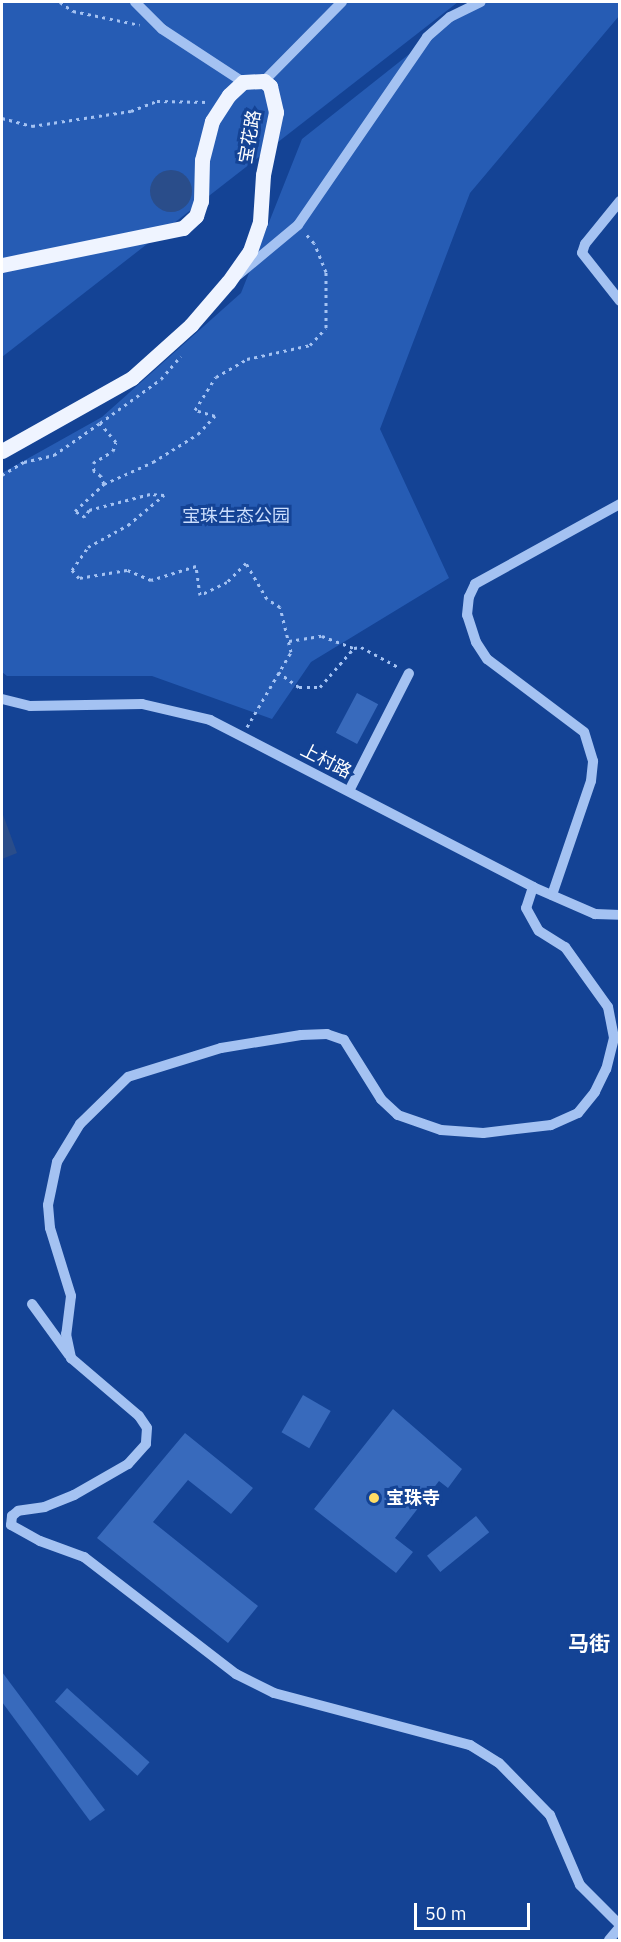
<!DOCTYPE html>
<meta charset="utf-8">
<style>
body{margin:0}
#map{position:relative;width:621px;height:1942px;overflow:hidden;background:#144395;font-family:"IBM Plex Sans","Noto Sans SC",sans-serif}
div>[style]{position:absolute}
.green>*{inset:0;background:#265cb4}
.water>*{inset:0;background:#2a4d8a}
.round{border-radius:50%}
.building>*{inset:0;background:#386abc;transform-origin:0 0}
.path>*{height:3px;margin-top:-1.5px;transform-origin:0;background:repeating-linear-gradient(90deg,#a4c2f2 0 3px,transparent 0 7.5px)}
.minor>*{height:10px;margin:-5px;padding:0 5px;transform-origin:5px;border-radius:5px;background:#a4c2f2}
.major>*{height:15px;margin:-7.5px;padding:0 7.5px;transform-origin:7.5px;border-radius:7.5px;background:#eff4ff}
.dots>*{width:16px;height:16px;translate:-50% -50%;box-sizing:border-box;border:3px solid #144395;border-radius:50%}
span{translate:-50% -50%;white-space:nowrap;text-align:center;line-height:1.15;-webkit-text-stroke:6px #144395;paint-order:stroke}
.street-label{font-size:18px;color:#fff}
.park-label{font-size:18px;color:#cbdefd}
.poi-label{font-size:18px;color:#fff;font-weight:700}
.left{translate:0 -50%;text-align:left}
.quarter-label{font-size:21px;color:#fff;font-weight:700}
.frame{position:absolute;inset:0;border:3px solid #fff;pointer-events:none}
.scale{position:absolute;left:414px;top:1903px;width:116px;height:27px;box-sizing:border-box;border:3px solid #fff;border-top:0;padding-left:8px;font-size:18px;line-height:21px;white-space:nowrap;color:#fff;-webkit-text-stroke:4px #144395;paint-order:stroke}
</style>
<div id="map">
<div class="green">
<div style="clip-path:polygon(2px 2px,458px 2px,2px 357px)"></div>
<div style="clip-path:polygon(475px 2px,619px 2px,619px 16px,470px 193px,380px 429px,449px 578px,311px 662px,272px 719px,152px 676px,7px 676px,2px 672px,2px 473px,102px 417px,241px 293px,302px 139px)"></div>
</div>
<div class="water">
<div class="round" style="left:150px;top:170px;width:42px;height:42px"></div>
<div style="clip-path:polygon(2px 812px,17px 853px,2px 859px)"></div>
</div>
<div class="building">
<div style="left:357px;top:693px;width:24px;height:45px;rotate:28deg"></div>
<div style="left:303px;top:1395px;width:32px;height:43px;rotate:30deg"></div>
<div style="clip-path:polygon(393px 1409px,462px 1469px,448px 1488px,439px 1481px,395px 1538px,413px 1552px,396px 1573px,314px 1509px)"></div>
<div style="clip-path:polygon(185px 1433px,253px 1488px,231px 1514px,188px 1480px,153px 1522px,258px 1606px,228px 1643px,97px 1538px)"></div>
<div style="left:476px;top:1516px;width:21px;height:63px;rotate:51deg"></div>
<div style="clip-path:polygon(2px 1672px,105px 1810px,90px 1821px,2px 1702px)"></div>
<div style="left:67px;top:1688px;width:111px;height:18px;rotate:42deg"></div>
</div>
<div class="path">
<div style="left:60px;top:2px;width:16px;rotate:35deg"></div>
<div style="left:73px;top:11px;width:68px;rotate:11.8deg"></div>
<div style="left:2px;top:118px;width:31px;rotate:15deg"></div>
<div style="left:32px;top:126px;width:100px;rotate:-8.6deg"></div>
<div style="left:131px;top:111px;width:28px;rotate:-21deg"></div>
<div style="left:157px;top:101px;width:51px;rotate:1.1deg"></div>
<div style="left:2px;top:475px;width:26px;rotate:-31deg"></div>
<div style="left:24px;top:462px;width:31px;rotate:-13deg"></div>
<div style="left:54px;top:455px;width:56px;rotate:-34.8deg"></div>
<div style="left:104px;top:484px;width:9px;rotate:-111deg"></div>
<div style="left:101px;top:476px;width:9px;rotate:-144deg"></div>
<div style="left:94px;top:471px;width:8px;rotate:-97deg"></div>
<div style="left:93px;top:463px;width:23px;rotate:-31deg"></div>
<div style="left:113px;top:451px;width:9px;rotate:-72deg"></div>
<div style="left:116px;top:442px;width:25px;rotate:-130deg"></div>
<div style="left:100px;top:423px;width:75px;rotate:-35.8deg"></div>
<div style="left:161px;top:379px;width:30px;rotate:-49deg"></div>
<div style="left:289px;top:641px;width:33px;rotate:-9deg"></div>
<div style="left:322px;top:636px;width:34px;rotate:21deg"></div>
<div style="left:278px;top:672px;width:26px;rotate:36deg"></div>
<div style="left:299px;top:687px;width:21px"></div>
<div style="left:320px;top:687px;width:52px;rotate:-48.9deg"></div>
<div style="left:354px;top:648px;width:7px;rotate:-8deg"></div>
<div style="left:361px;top:647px;width:44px;rotate:28.3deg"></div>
<div style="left:247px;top:727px;width:87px;rotate:-59.6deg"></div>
<div style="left:291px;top:652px;width:46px;rotate:-103.7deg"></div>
<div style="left:280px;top:607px;width:15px;rotate:-148deg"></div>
<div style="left:267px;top:599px;width:42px;rotate:-120.3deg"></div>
<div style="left:246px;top:563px;width:27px;rotate:135deg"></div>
<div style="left:227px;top:582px;width:30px;rotate:154deg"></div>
<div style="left:200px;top:595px;width:29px;rotate:-98deg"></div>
<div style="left:196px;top:566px;width:47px;rotate:162.7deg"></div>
<div style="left:151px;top:580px;width:26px;rotate:-157deg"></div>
<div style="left:127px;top:570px;width:49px;rotate:170.5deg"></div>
<div style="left:79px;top:578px;width:11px;rotate:-131deg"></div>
<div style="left:72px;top:570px;width:28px;rotate:-55deg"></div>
<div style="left:88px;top:547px;width:46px;rotate:-28.8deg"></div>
<div style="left:128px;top:525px;width:47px;rotate:-39.8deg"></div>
<div style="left:164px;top:495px;width:14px;rotate:-176deg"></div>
<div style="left:150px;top:494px;width:63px;rotate:165.3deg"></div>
<div style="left:89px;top:510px;width:8px;rotate:120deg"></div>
<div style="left:85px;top:517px;width:12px;rotate:-149deg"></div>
<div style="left:75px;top:511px;width:40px;rotate:-43deg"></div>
<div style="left:104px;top:484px;width:54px;rotate:-24.2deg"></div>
<div style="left:153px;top:462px;width:53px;rotate:-31.9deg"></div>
<div style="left:198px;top:434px;width:25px;rotate:-47deg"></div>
<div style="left:215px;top:416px;width:21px;rotate:-163deg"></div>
<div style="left:195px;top:410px;width:39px;rotate:-58deg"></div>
<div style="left:216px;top:377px;width:36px;rotate:-30deg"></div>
<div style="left:247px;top:359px;width:65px;rotate:-12.5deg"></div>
<div style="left:310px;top:345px;width:23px;rotate:-47deg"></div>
<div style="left:326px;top:328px;width:56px;rotate:-90deg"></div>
<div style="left:326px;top:272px;width:31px;rotate:-112deg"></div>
<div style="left:314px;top:243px;width:13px;rotate:-132deg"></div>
</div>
<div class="minor">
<div style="left:135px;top:2px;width:38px;rotate:45deg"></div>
<div style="left:162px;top:29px;width:97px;rotate:33.2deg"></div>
<div style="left:264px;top:81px;width:111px;rotate:-45.4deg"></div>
<div style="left:620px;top:201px;width:55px;rotate:129.1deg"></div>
<div style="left:585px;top:244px;width:9px;rotate:108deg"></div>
<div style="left:582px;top:253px;width:61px;rotate:51.6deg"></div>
<div style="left:238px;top:275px;width:78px;rotate:-39.8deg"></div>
<div style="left:298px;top:225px;width:228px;rotate:-55.5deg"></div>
<div style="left:427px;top:37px;width:30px;rotate:-41deg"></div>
<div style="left:450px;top:17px;width:34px;rotate:-26deg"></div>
<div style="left:2px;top:699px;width:29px;rotate:14deg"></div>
<div style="left:30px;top:706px;width:112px;rotate:-1deg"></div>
<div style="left:142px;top:704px;width:70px;rotate:13.2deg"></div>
<div style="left:210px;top:720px;width:364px;rotate:27.3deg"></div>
<div style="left:533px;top:887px;width:68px;rotate:23.5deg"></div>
<div style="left:595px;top:914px;width:25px;rotate:2deg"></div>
<div style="left:349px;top:791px;width:132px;rotate:-63deg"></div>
<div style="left:533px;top:887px;width:22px;rotate:108deg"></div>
<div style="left:526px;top:908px;width:26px;rotate:61deg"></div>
<div style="left:539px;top:931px;width:31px;rotate:32deg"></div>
<div style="left:565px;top:947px;width:74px;rotate:54.4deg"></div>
<div style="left:608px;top:1007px;width:32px;rotate:79deg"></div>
<div style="left:614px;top:1038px;width:32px;rotate:104deg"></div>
<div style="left:606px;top:1069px;width:25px;rotate:116deg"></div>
<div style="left:595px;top:1092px;width:27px;rotate:129deg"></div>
<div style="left:578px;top:1113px;width:30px;rotate:156deg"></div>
<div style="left:551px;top:1125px;width:68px;rotate:173.3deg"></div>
<div style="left:483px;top:1133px;width:42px;rotate:-175.9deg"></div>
<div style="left:441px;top:1130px;width:46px;rotate:-160.8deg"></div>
<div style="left:398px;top:1115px;width:23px;rotate:-137deg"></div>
<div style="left:381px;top:1099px;width:70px;rotate:-122.1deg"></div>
<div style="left:344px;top:1040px;width:18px;rotate:-161deg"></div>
<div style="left:327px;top:1034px;width:26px;rotate:178deg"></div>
<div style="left:301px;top:1035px;width:81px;rotate:170.8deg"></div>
<div style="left:221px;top:1048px;width:97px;rotate:162.7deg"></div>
<div style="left:128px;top:1077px;width:67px;rotate:135.6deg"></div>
<div style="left:80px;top:1124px;width:44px;rotate:121.2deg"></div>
<div style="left:57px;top:1162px;width:44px;rotate:101.8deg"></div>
<div style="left:48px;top:1205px;width:23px;rotate:85deg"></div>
<div style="left:50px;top:1228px;width:71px;rotate:72.8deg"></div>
<div style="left:71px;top:1296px;width:38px;rotate:97deg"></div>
<div style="left:66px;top:1334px;width:25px;rotate:78deg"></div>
<div style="left:71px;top:1358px;width:89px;rotate:40.5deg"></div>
<div style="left:139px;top:1416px;width:14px;rotate:56deg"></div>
<div style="left:147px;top:1428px;width:16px;rotate:94deg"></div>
<div style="left:146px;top:1444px;width:27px;rotate:132deg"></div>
<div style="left:128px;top:1464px;width:62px;rotate:150.1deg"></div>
<div style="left:74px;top:1495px;width:31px;rotate:158deg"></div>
<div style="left:45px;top:1507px;width:27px;rotate:172deg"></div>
<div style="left:18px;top:1511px;width:8px;rotate:140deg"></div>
<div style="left:12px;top:1516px;width:9px;rotate:96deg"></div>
<div style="left:11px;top:1525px;width:33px;rotate:29deg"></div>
<div style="left:40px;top:1541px;width:47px;rotate:20deg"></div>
<div style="left:84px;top:1557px;width:192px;rotate:37.6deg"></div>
<div style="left:236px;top:1674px;width:42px;rotate:26.6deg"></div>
<div style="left:274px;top:1693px;width:203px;rotate:14.9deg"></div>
<div style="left:470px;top:1745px;width:34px;rotate:32deg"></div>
<div style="left:499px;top:1763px;width:73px;rotate:45.6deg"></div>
<div style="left:550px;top:1815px;width:76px;rotate:66.8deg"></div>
<div style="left:580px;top:1885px;width:57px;rotate:45deg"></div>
<div style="left:552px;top:895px;width:120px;rotate:-71.1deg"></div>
<div style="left:591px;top:781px;width:20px;rotate:-84deg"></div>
<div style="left:593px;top:761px;width:30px;rotate:-107deg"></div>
<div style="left:584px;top:732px;width:121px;rotate:-143deg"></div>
<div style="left:487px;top:659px;width:20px;rotate:-123deg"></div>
<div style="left:476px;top:642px;width:28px;rotate:-108deg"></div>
<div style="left:467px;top:615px;width:18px;rotate:-84deg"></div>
<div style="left:469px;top:597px;width:14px;rotate:-65deg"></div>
<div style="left:475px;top:584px;width:166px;rotate:-28.9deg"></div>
<div style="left:32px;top:1304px;width:63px;rotate:54deg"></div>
<div style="left:609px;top:1940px;width:17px;rotate:-50deg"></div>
</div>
<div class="major">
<div style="left:2px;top:265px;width:185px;rotate:-11.6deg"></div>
<div style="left:183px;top:228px;width:18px;rotate:-43deg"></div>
<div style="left:196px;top:216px;width:16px;rotate:-72deg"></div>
<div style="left:201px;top:201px;width:41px;rotate:-88.6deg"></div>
<div style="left:202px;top:160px;width:40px;rotate:-75.6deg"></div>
<div style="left:212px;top:121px;width:31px;rotate:-57deg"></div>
<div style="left:229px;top:95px;width:19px;rotate:-43deg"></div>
<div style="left:243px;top:82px;width:21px;rotate:-3deg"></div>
<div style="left:264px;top:81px;width:8px;rotate:40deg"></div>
<div style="left:270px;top:86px;width:27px;rotate:77deg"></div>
<div style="left:276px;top:112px;width:64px;rotate:101.7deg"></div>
<div style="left:263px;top:175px;width:47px;rotate:93.7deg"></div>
<div style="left:260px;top:222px;width:31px;rotate:109deg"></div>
<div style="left:250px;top:251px;width:38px;rotate:125deg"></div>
<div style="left:228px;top:282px;width:57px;rotate:130.7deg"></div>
<div style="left:191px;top:325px;width:79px;rotate:138.1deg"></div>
<div style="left:132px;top:378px;width:149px;rotate:150.7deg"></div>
</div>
<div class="dots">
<div style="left:374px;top:1498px;background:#ffdd65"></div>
</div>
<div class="street-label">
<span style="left:250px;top:137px;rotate:-80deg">宝花路</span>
<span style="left:326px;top:761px;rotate:27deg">上村路</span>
</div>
<div class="park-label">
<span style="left:236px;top:516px">宝珠生态公园</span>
</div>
<div class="poi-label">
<span class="left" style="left:386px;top:1498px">宝珠寺</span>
</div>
<div class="quarter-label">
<span style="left:589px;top:1643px">马街</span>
</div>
<div class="frame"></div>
<div class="scale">50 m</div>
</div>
